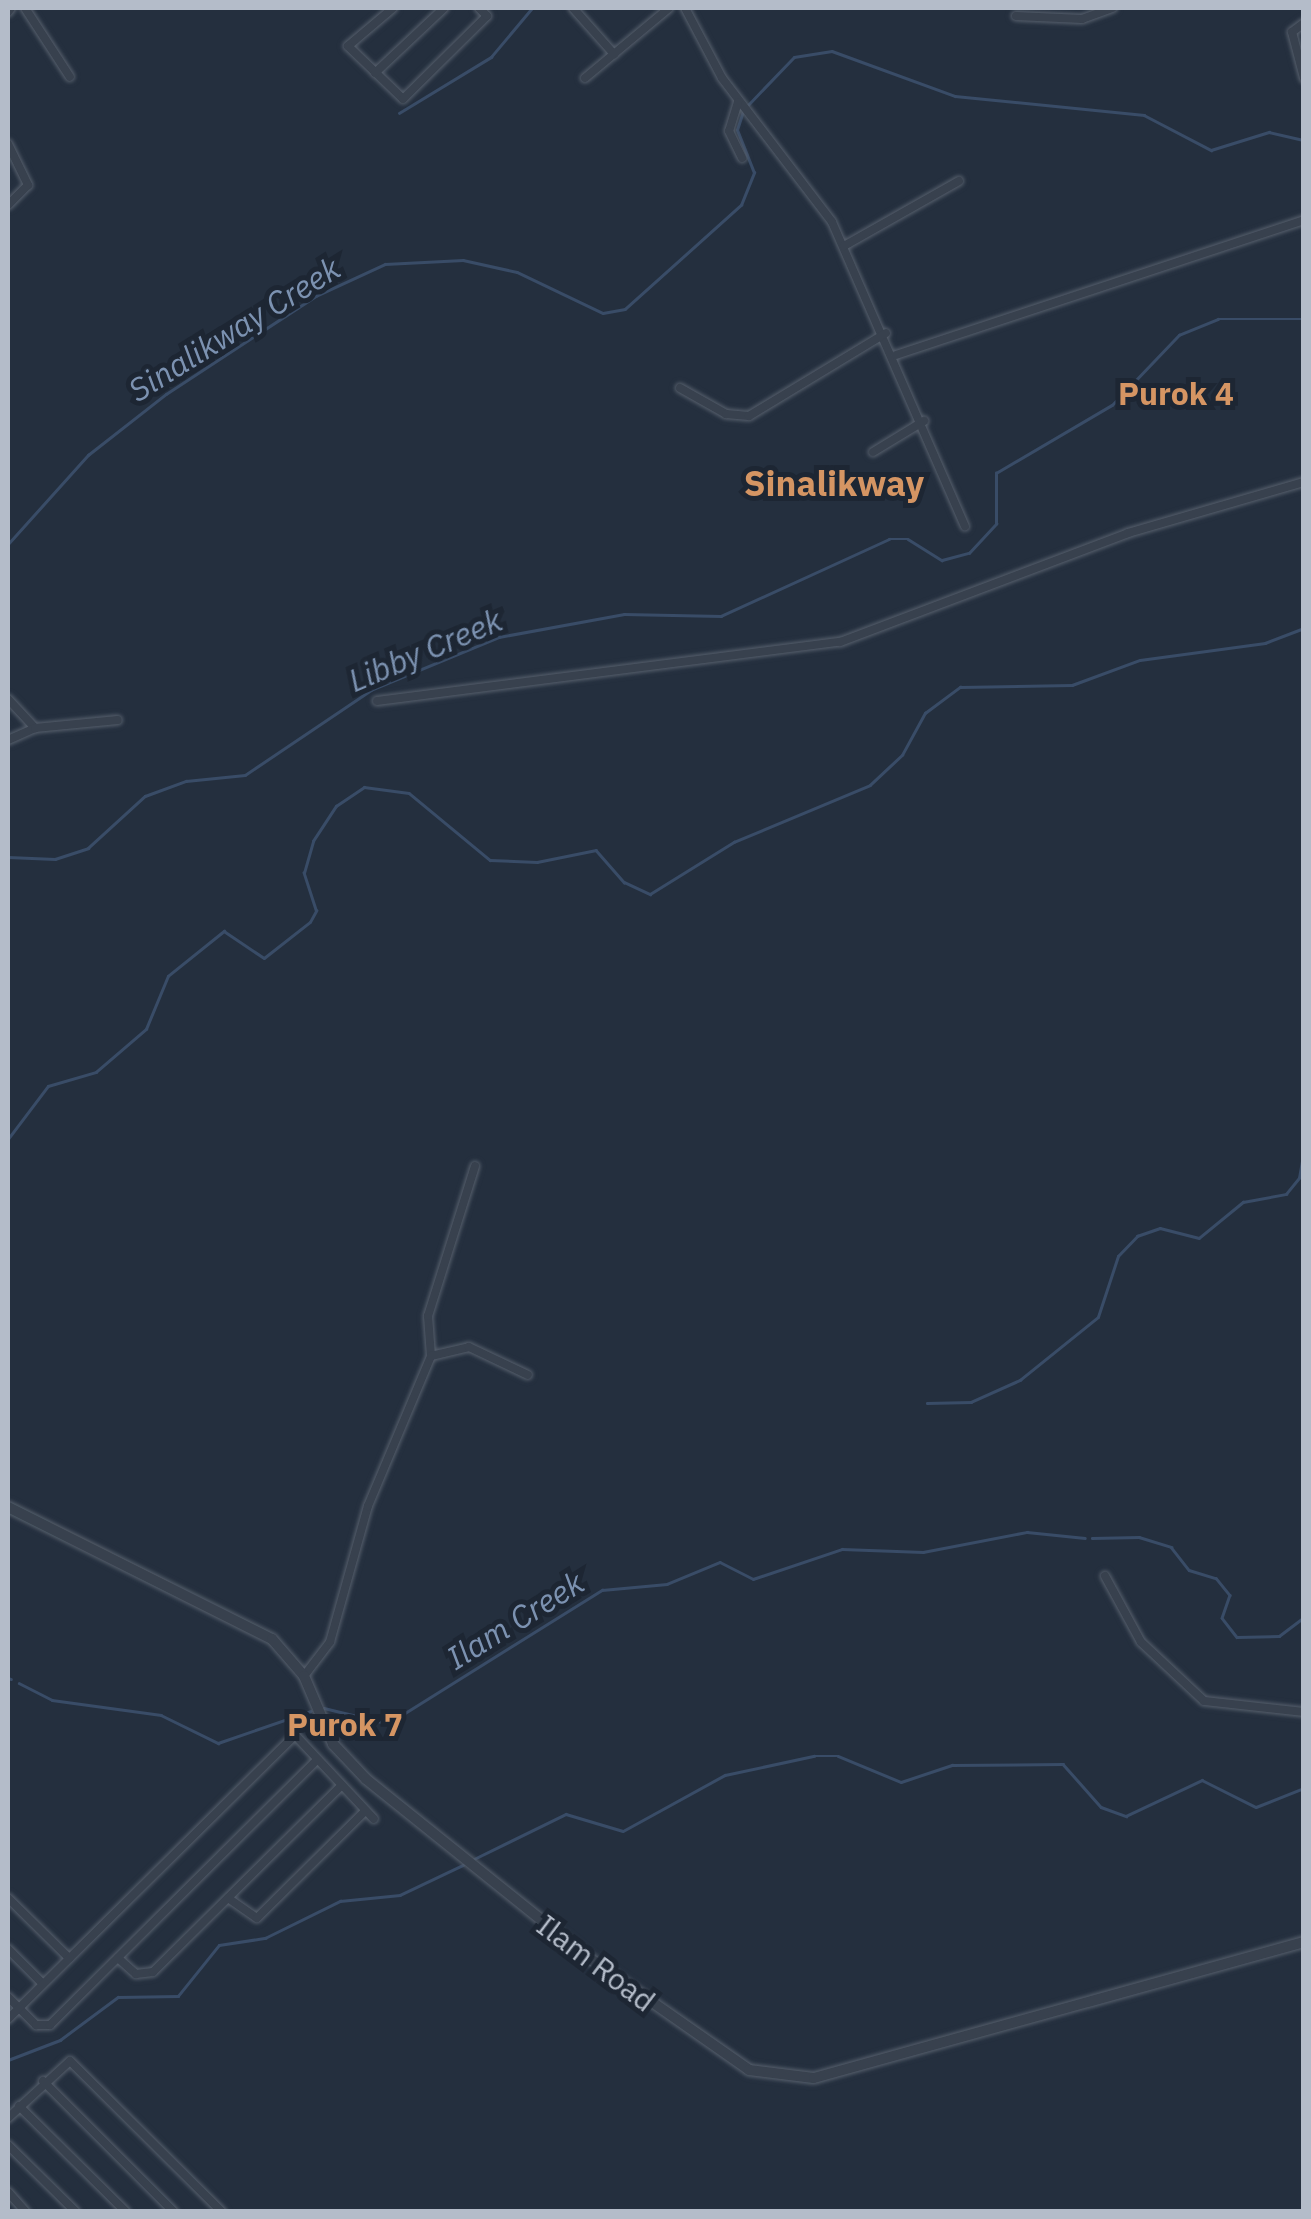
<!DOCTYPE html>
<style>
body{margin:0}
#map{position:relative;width:1311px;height:2219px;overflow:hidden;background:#242f3e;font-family:"IBM Plex Sans",sans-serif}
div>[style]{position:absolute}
.stream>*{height:2.5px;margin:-1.25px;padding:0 1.25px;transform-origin:1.25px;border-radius:1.25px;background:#394c67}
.roads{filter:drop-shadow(0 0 2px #565f6c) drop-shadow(0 0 2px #565f6c)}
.minor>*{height:8px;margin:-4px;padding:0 4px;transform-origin:4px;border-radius:4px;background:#38414e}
.tertiary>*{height:10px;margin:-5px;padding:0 5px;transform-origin:5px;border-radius:5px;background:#38414e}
span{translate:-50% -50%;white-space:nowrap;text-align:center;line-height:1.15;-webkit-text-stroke:10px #1d2633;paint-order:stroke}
.street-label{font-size:30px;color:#b4bcc9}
.water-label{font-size:32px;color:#7c92b1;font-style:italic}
.neighbourhood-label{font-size:32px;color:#d59563;font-weight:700}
.quarter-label{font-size:35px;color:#d59563;font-weight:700}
.frame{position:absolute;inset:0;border:10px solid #b4bcc9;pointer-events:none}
</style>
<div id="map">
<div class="stream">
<div style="left:748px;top:105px;width:66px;rotate:-46.2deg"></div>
<div style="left:794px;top:57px;width:38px;rotate:-9deg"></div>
<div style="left:832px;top:51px;width:131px;rotate:20.1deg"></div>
<div style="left:955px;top:96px;width:190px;rotate:5.7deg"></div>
<div style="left:1144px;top:115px;width:76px;rotate:27.6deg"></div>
<div style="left:1211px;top:150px;width:61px;rotate:-17.2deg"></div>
<div style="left:1269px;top:132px;width:36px;rotate:13deg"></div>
<div style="left:399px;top:113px;width:108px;rotate:-31.3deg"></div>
<div style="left:491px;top:57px;width:64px;rotate:-50.1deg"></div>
<div style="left:8px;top:544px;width:120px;rotate:-48deg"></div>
<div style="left:88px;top:455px;width:99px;rotate:-38deg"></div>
<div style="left:166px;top:394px;width:179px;rotate:-33.2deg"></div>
<div style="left:316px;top:296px;width:76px;rotate:-24.9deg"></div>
<div style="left:385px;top:264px;width:78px;rotate:-2.9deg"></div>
<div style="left:463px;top:260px;width:55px;rotate:12.5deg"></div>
<div style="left:517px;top:272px;width:95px;rotate:25.5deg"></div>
<div style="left:603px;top:313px;width:22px;rotate:-10deg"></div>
<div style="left:625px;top:309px;width:156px;rotate:-41.9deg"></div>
<div style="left:741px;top:205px;width:35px;rotate:-68deg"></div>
<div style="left:754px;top:173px;width:46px;rotate:-111.6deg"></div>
<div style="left:737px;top:130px;width:20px;rotate:-72deg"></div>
<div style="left:8px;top:857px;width:47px;rotate:2.4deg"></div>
<div style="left:55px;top:859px;width:35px;rotate:-18deg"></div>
<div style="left:88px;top:848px;width:77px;rotate:-42.4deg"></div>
<div style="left:145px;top:796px;width:44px;rotate:-20.1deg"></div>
<div style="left:186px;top:781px;width:59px;rotate:-5.8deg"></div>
<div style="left:245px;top:775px;width:152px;rotate:-34deg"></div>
<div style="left:371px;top:690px;width:139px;rotate:-22.5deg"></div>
<div style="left:499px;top:637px;width:127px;rotate:-10.4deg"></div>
<div style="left:624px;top:614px;width:97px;rotate:1.2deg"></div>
<div style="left:721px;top:616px;width:185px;rotate:-24.6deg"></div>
<div style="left:889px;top:539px;width:19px"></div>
<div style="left:908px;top:539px;width:40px;rotate:32deg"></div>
<div style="left:942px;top:560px;width:28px;rotate:-15deg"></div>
<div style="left:969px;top:553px;width:40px;rotate:-47deg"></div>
<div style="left:996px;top:524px;width:51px;rotate:-90deg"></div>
<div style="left:996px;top:473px;width:134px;rotate:-30.4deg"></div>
<div style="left:1112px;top:405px;width:97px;rotate:-46.3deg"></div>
<div style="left:1179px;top:335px;width:42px;rotate:-22.3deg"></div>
<div style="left:1218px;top:319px;width:86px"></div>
<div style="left:8px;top:1139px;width:66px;rotate:-53deg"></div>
<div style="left:48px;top:1086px;width:50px;rotate:-16.3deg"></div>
<div style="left:96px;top:1072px;width:66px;rotate:-40.7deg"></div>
<div style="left:146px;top:1029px;width:57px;rotate:-67.5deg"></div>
<div style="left:168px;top:976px;width:72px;rotate:-38.8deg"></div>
<div style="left:224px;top:931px;width:48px;rotate:34deg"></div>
<div style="left:264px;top:958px;width:58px;rotate:-38deg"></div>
<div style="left:310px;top:922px;width:13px;rotate:-61deg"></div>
<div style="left:316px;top:911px;width:40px;rotate:-108deg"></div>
<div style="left:304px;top:873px;width:33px;rotate:-74deg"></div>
<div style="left:313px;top:841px;width:42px;rotate:-56.7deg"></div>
<div style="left:336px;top:806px;width:34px;rotate:-34deg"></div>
<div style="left:364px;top:787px;width:45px;rotate:7.6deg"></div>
<div style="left:409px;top:793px;width:105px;rotate:39.6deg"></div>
<div style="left:490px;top:860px;width:47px;rotate:2.4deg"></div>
<div style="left:537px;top:862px;width:60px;rotate:-11.5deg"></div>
<div style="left:596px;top:850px;width:43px;rotate:48.8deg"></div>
<div style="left:624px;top:882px;width:29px;rotate:25deg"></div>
<div style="left:650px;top:894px;width:99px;rotate:-31.8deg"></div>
<div style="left:734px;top:842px;width:147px;rotate:-22.7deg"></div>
<div style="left:870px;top:785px;width:44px;rotate:-43.2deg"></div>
<div style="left:902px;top:755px;width:48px;rotate:-61.3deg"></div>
<div style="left:925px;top:713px;width:44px;rotate:-36.6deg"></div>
<div style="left:960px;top:687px;width:112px;rotate:-1deg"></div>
<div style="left:1072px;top:685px;width:72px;rotate:-20.2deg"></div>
<div style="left:1140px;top:660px;width:126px;rotate:-7.7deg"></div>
<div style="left:1265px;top:643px;width:42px;rotate:-21deg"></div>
<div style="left:927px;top:1403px;width:44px;rotate:-1.3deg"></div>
<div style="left:971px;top:1402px;width:54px;rotate:-24.2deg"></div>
<div style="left:1020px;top:1380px;width:100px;rotate:-38.9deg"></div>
<div style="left:1098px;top:1317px;width:64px;rotate:-71.8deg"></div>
<div style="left:1118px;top:1256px;width:28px;rotate:-46deg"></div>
<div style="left:1137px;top:1236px;width:24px;rotate:-19deg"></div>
<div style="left:1160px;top:1228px;width:40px;rotate:14.4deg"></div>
<div style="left:1199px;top:1238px;width:57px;rotate:-39.3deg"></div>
<div style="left:1243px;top:1202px;width:44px;rotate:-10.5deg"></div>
<div style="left:1286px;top:1194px;width:21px;rotate:-51deg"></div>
<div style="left:1299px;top:1178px;width:29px;rotate:-80deg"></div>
<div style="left:1092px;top:1538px;width:47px;rotate:-1.2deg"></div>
<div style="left:1139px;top:1537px;width:34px;rotate:17deg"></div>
<div style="left:1171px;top:1547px;width:29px;rotate:52deg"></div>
<div style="left:1189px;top:1570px;width:28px;rotate:17deg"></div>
<div style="left:1216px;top:1578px;width:22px;rotate:51deg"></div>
<div style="left:1230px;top:1595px;width:24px;rotate:109deg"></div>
<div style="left:1222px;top:1618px;width:24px;rotate:52deg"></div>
<div style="left:1237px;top:1637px;width:42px;rotate:-1.4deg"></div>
<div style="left:1279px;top:1636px;width:31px;rotate:-37deg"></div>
<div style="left:8px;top:1678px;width:3px;rotate:18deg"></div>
<div style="left:19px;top:1683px;width:37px;rotate:27deg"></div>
<div style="left:52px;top:1700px;width:110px;rotate:7.8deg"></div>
<div style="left:161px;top:1715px;width:64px;rotate:26.2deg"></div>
<div style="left:218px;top:1743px;width:98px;rotate:-19deg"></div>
<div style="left:324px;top:1708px;width:60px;rotate:13.6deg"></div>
<div style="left:382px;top:1722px;width:16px;rotate:-15deg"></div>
<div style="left:397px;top:1718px;width:242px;rotate:-32deg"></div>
<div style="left:602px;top:1590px;width:65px;rotate:-5.3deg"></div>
<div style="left:667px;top:1584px;width:57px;rotate:-22.5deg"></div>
<div style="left:720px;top:1562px;width:37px;rotate:27deg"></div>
<div style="left:753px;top:1579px;width:94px;rotate:-18.6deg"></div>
<div style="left:842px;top:1549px;width:81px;rotate:2.1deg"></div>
<div style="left:923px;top:1552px;width:106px;rotate:-10.9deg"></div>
<div style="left:1027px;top:1532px;width:58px;rotate:5.9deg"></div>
<div style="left:474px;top:1859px;width:102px;rotate:-26.1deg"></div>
<div style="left:566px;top:1814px;width:59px;rotate:16.6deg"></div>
<div style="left:623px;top:1831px;width:116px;rotate:-28.8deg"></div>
<div style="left:725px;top:1775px;width:91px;rotate:-12.1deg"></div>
<div style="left:814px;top:1756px;width:24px"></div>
<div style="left:838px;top:1756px;width:68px;rotate:22.4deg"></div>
<div style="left:901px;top:1782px;width:54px;rotate:-18.4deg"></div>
<div style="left:952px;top:1765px;width:111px;rotate:-0.5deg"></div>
<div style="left:1063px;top:1764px;width:57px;rotate:48.5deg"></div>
<div style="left:1101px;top:1807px;width:27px;rotate:20deg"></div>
<div style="left:1126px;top:1816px;width:84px;rotate:-25.3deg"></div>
<div style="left:1202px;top:1780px;width:60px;rotate:26.6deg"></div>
<div style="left:1256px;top:1807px;width:52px;rotate:-21.6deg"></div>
<div style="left:8px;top:2060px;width:56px;rotate:-21deg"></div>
<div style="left:60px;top:2040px;width:72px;rotate:-36.6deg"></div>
<div style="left:118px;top:1997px;width:60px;rotate:-1deg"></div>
<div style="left:178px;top:1996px;width:65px;rotate:-51.2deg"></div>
<div style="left:219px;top:1945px;width:47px;rotate:-8.7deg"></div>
<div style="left:265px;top:1938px;width:84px;rotate:-26.3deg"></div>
<div style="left:340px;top:1901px;width:60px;rotate:-5.7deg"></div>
<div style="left:400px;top:1895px;width:70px;rotate:-25.5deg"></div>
</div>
<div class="roads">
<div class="minor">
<div style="left:25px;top:8px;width:82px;rotate:56.9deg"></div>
<div style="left:393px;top:8px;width:59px;rotate:139.8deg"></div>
<div style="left:348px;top:46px;width:76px;rotate:43.9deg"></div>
<div style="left:403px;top:99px;width:118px;rotate:-44.7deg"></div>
<div style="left:487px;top:16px;width:11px;rotate:-135deg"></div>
<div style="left:573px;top:8px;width:62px;rotate:48.3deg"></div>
<div style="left:685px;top:8px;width:79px;rotate:62.1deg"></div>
<div style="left:722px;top:78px;width:181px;rotate:52.6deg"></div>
<div style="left:832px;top:222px;width:332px;rotate:66.4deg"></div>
<div style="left:8px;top:12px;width:5px;rotate:-53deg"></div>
<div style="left:1016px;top:16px;width:66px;rotate:2.6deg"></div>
<div style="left:1082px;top:19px;width:33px;rotate:-20deg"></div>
<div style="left:1304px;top:23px;width:15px;rotate:143deg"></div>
<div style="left:1292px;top:32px;width:48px;rotate:75.4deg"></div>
<div style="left:375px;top:73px;width:95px;rotate:-43.3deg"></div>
<div style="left:585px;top:78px;width:109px;rotate:-39.8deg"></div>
<div style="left:738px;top:102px;width:30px;rotate:107deg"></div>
<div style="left:729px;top:131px;width:30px;rotate:64deg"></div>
<div style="left:8px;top:144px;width:46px;rotate:64deg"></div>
<div style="left:28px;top:185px;width:28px;rotate:135deg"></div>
<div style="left:844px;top:246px;width:132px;rotate:-29.5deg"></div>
<div style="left:896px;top:355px;width:430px;rotate:-18.3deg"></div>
<div style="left:680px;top:388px;width:53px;rotate:29.5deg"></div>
<div style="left:726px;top:414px;width:23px;rotate:5deg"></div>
<div style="left:749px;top:416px;width:160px;rotate:-31.2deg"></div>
<div style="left:873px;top:452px;width:60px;rotate:-31.3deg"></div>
<div style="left:8px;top:699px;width:40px;rotate:47deg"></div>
<div style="left:377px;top:701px;width:467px;rotate:-7.3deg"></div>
<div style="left:840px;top:642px;width:308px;rotate:-20.7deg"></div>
<div style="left:1128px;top:533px;width:183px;rotate:-16.2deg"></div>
<div style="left:8px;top:740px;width:30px;rotate:-24deg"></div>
<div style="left:35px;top:728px;width:83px;rotate:-5.5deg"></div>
<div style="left:431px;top:1356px;width:40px;rotate:-94.3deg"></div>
<div style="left:428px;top:1316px;width:157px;rotate:-72.6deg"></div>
<div style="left:1105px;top:1576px;width:75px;rotate:61.4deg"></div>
<div style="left:1141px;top:1642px;width:86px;rotate:43.1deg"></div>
<div style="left:1204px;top:1701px;width:101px;rotate:6.3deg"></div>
<div style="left:304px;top:1676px;width:43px;rotate:-52.6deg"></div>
<div style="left:330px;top:1642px;width:141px;rotate:-74.4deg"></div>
<div style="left:368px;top:1506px;width:163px;rotate:-67.2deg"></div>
<div style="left:431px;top:1356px;width:39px;rotate:-13deg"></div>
<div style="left:469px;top:1347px;width:65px;rotate:25.4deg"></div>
<div style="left:8px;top:1898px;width:86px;rotate:44.5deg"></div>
<div style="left:228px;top:1898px;width:35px;rotate:35deg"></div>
<div style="left:257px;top:1918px;width:152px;rotate:-44.7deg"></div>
<div style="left:8px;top:1949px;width:49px;rotate:45deg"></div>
<div style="left:118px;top:1958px;width:24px;rotate:42deg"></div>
<div style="left:136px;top:1974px;width:17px;rotate:-7deg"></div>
<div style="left:153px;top:1972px;width:263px;rotate:-44.7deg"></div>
<div style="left:8px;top:1997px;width:40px;rotate:45deg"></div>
<div style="left:36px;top:2025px;width:14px"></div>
<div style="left:50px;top:2025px;width:375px;rotate:-44.8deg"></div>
<div style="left:8px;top:2019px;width:404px;rotate:-44.7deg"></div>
<div style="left:295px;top:1735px;width:115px;rotate:46.8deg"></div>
<div style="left:43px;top:2081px;width:185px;rotate:45deg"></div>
<div style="left:19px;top:2106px;width:151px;rotate:44.7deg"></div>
<div style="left:8px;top:2118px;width:84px;rotate:-42.6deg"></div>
<div style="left:70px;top:2061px;width:214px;rotate:44.8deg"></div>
<div style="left:8px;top:2145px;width:95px;rotate:44.6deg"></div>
<div style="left:8px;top:2192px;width:27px;rotate:48deg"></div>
</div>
<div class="tertiary">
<div style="left:8px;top:1507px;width:295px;rotate:26.6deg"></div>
<div style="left:272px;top:1639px;width:49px;rotate:49.1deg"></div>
<div style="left:304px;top:1676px;width:74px;rotate:66.9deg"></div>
<div style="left:333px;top:1744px;width:48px;rotate:46.7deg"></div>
<div style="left:366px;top:1779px;width:281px;rotate:38.8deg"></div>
<div style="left:585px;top:1955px;width:200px;rotate:35deg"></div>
<div style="left:749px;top:2070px;width:65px;rotate:7deg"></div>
<div style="left:814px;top:2078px;width:509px;rotate:-15.51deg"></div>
</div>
</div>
<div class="street-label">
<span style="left:596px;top:1963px;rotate:37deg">Ilam Road</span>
</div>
<div class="water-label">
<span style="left:234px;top:329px;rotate:-32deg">Sinalikway Creek</span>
<span style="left:425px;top:650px;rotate:-23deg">Libby Creek</span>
<span style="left:515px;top:1620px;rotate:-32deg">Ilam Creek</span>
</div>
<div class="neighbourhood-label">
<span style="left:1176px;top:393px">Purok 4</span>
<span style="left:345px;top:1724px">Purok 7</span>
</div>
<div class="quarter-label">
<span style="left:834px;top:483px">Sinalikway</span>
</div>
<div class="frame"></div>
</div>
